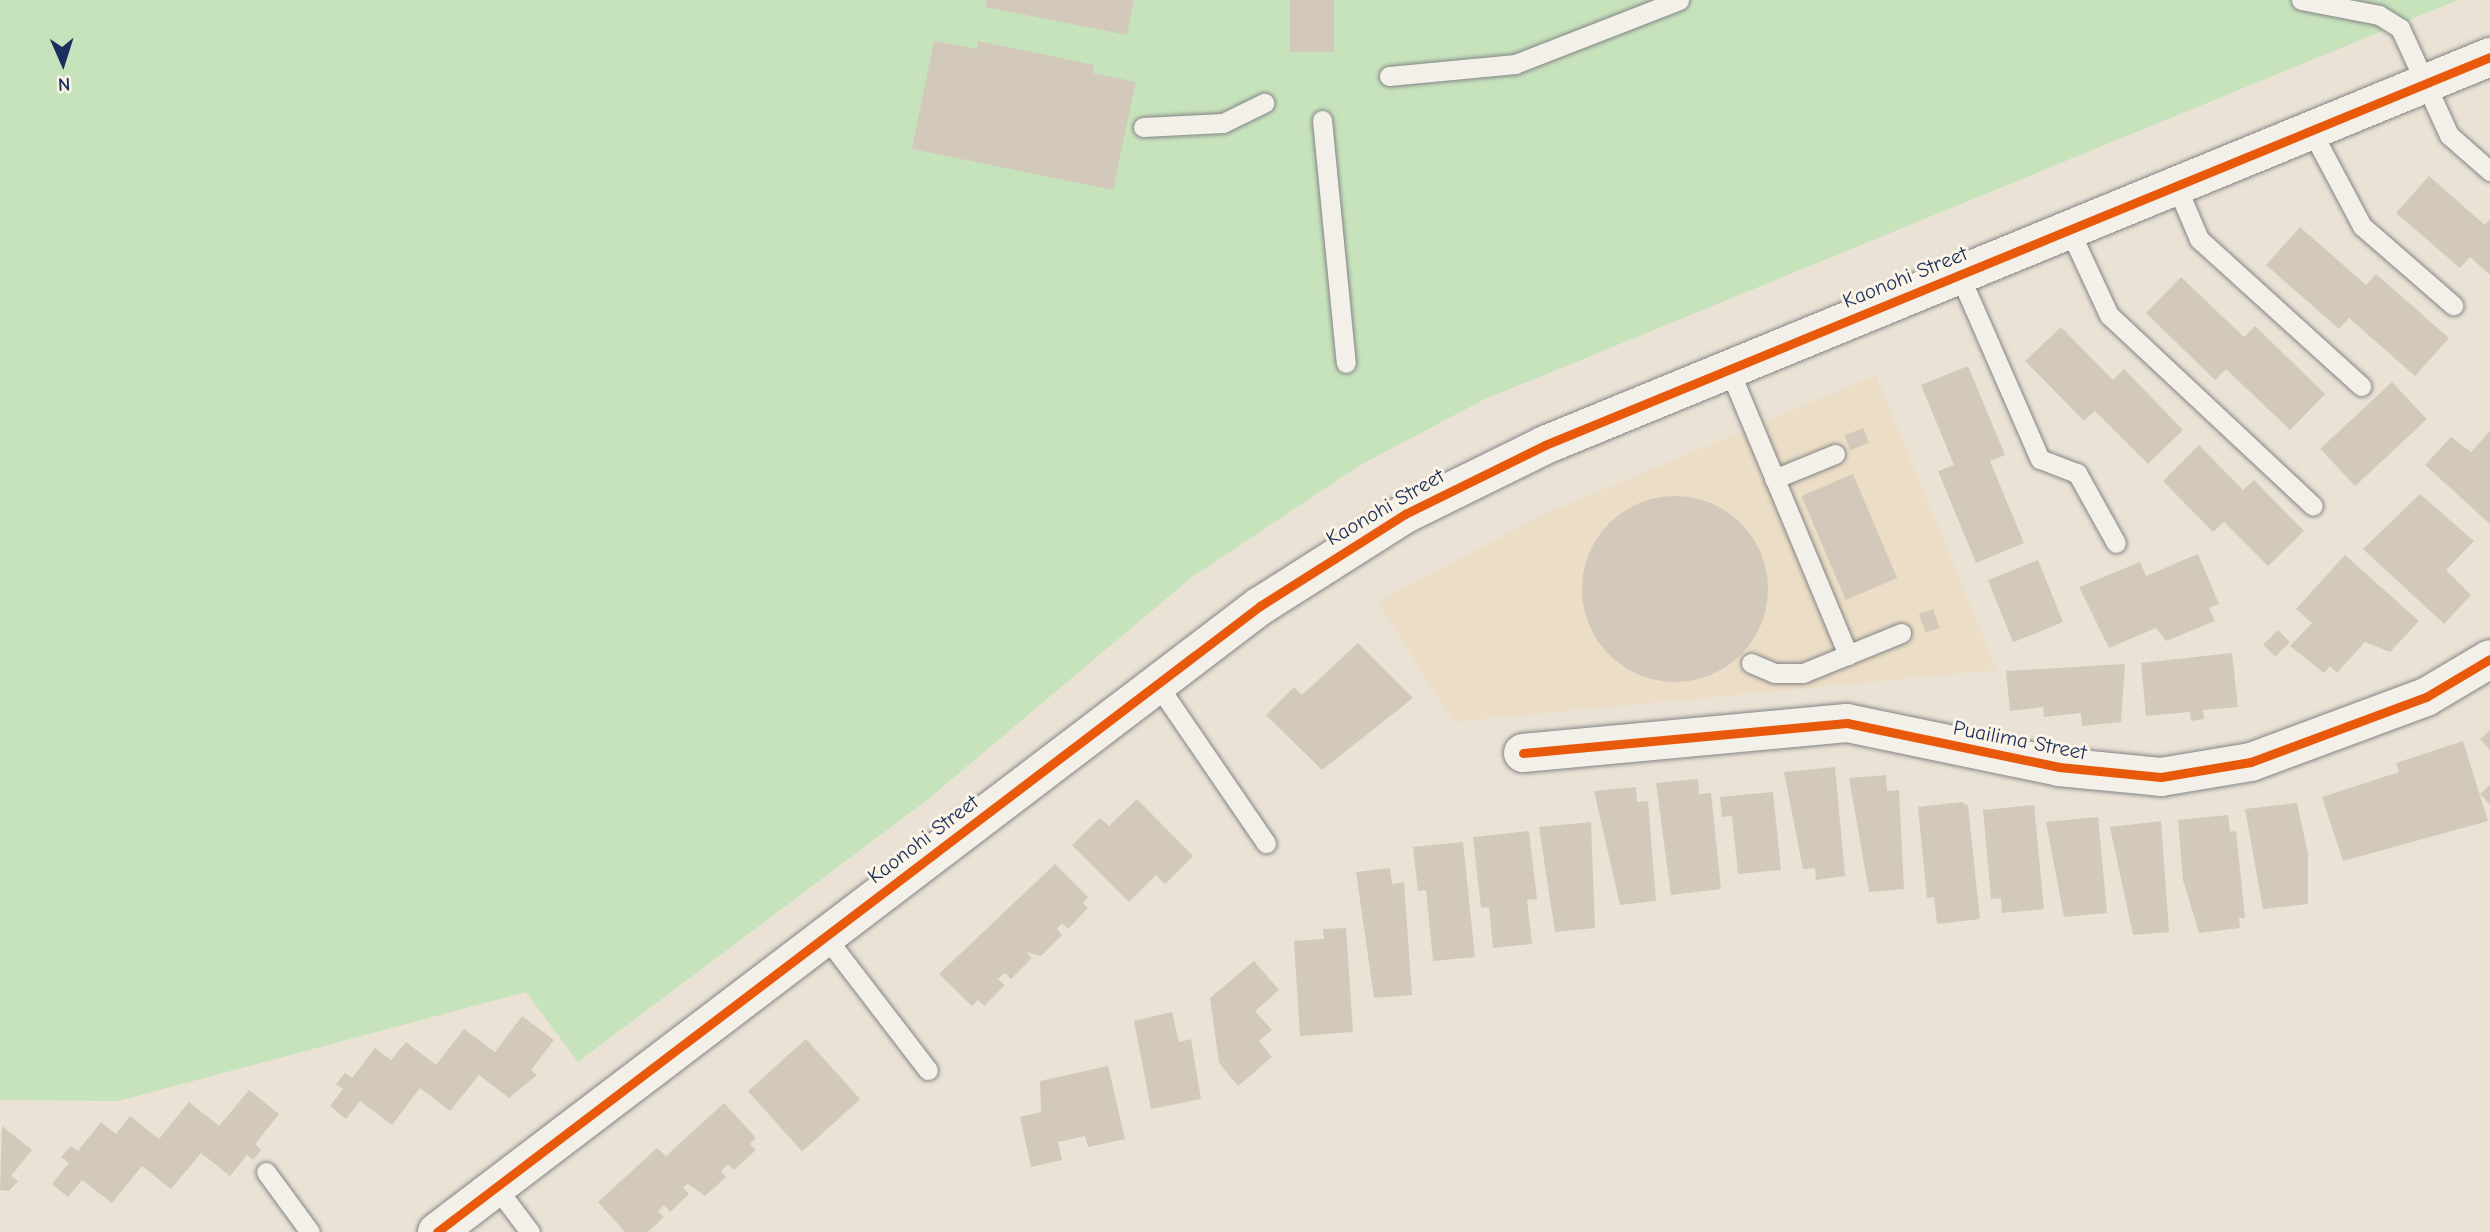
<!DOCTYPE html>
<style>
body{margin:0}
#map{position:relative;width:2490px;height:1232px;overflow:hidden;background:#eae2d5;font-family:"Comic Neue",sans-serif}
div>[style]{position:absolute}
.built>*{inset:0;background:#ecdec6}
.green>*{inset:0;background:#c7e3bc}
.building>*{inset:0;background:#d2c9bb;transform-origin:0 0}
.round{border-radius:50%}
.roads{filter:drop-shadow(0 0 2px #848487) drop-shadow(0 0 2px #848487)}
.lane>*{height:19px;margin:-9.5px;padding:0 9.5px;transform-origin:9.5px;border-radius:9.5px;background:#f3f0e9}
.street>*{height:38px;margin:-19px;padding:0 19px;transform-origin:19px;border-radius:19px;background:#f3f0e9}
.secondary>*{height:38px;margin:-19px;padding:0 19px;transform-origin:19px;border-radius:19px;background:#f3f0e9}
.cycleway>*{height:9px;margin:-4.5px;padding:0 4.5px;transform-origin:4.5px;border-radius:4.5px;background:#e8590c}
span{translate:-50% -50%;white-space:nowrap;text-align:center;line-height:1.15;-webkit-text-stroke:6px #fcf5e5;paint-order:stroke}
.street-label{font-size:21px;color:#1b2f5e}
.north{position:absolute;left:28px;top:28px;width:70px;height:70px;-webkit-text-stroke:5px #fcf5e5;paint-order:stroke;rotate:177deg;font-size:19px;font-weight:700;line-height:28px;text-align:center;color:#1b2f5e}
.north::after{content:'';display:block;margin:auto;width:24px;height:32px;background:#1b2f5e;clip-path:polygon(50% 0,100% 100%,50% 72%,0 100%)}
</style>
<div id="map">
<div class="built">
<div style="clip-path:polygon(1876px 375px,1997px 670px,1453px 722px,1378px 602px,1540px 516px)"></div>
</div>
<div class="green">
<div style="clip-path:polygon(0 0,2458px 0,1483px 400px,1360px 465px,1192px 577px,927px 800px,578px 1062px,526px 992px,118px 1101px,0 1100px)"></div>
</div>
<div class="building">
<div style="clip-path:polygon(987px 0,1134px 0,1127px 35px,985px 7px)"></div>
<div style="left:1290px;top:0;width:44px;height:52px"></div>
<div style="clip-path:polygon(934px 41px,977px 49px,978px 41px,1094px 65px,1093px 73px,1136px 82px,1113px 190px,912px 149px)"></div>
<div style="clip-path:polygon(2429px 176px,2485px 225px,2490px 219px,2490px 275px,2470px 257px,2460px 268px,2396px 213px)"></div>
<div style="clip-path:polygon(2300px 227px,2366px 285px,2376px 274px,2449px 338px,2415px 376px,2349px 318px,2339px 329px,2266px 265px)"></div>
<div style="clip-path:polygon(2181px 277px,2244px 337px,2255px 326px,2325px 394px,2290px 430px,2226px 369px,2215px 380px,2146px 313px)"></div>
<div style="clip-path:polygon(2061px 327px,2113px 380px,2124px 369px,2183px 430px,2148px 464px,2095px 411px,2084px 421px,2025px 361px)"></div>
<div style="clip-path:polygon(1968px 366px,2005px 455px,1990px 461px,2024px 543px,1976px 563px,1938px 471px,1954px 465px,1921px 385px)"></div>
<div style="left:2392px;top:382px;width:51px;height:98px;rotate:47deg"></div>
<div style="left:1863px;top:428px;width:16px;height:20px;rotate:68deg"></div>
<div style="clip-path:polygon(2490px 431px,2490px 524px,2425px 465px,2451px 437px,2471px 452px)"></div>
<div style="clip-path:polygon(2199px 445px,2243px 490px,2254px 480px,2304px 531px,2268px 566px,2224px 522px,2213px 532px,2163px 481px)"></div>
<div style="left:1853px;top:474px;width:113px;height:56px;rotate:67deg"></div>
<div style="clip-path:polygon(2420px 494px,2474px 541px,2446px 570px,2471px 595px,2444px 624px,2363px 549px)"></div>
<div class="round" style="left:1582px;top:496px;width:186px;height:186px"></div>
<div style="clip-path:polygon(2198px 554px,2219px 604px,2209px 608px,2215px 621px,2166px 641px,2156px 628px,2109px 648px,2079px 587px,2140px 562px,2146px 576px)"></div>
<div style="clip-path:polygon(2345px 555px,2419px 621px,2390px 652px,2365px 642px,2337px 673px,2330px 666px,2324px 673px,2290px 646px,2312px 623px,2296px 609px)"></div>
<div style="left:2038px;top:560px;width:67px;height:54px;rotate:68deg"></div>
<div style="left:1933px;top:609px;width:20px;height:15px;rotate:70deg"></div>
<div style="left:2278px;top:630px;width:17px;height:21px;rotate:45deg"></div>
<div style="clip-path:polygon(1358px 643px,1413px 698px,1322px 770px,1266px 715px,1294px 687px,1302px 695px)"></div>
<div style="clip-path:polygon(2232px 653px,2238px 707px,2203px 710px,2204px 719px,2191px 721px,2190px 712px,2146px 716px,2141px 663px)"></div>
<div style="clip-path:polygon(2125px 664px,2121px 722px,2082px 726px,2081px 713px,2044px 717px,2043px 707px,2010px 711px,2006px 671px)"></div>
<div style="clip-path:polygon(2490px 730px,2490px 750px,2480px 739px)"></div>
<div style="clip-path:polygon(2463px 741px,2488px 821px,2343px 861px,2322px 797px,2399px 772px,2396px 763px)"></div>
<div style="clip-path:polygon(1835px 767px,1845px 876px,1816px 880px,1815px 868px,1803px 869px,1784px 772px)"></div>
<div style="clip-path:polygon(1886px 775px,1887px 791px,1899px 790px,1904px 889px,1869px 892px,1849px 778px)"></div>
<div style="clip-path:polygon(1698px 779px,1699px 794px,1711px 793px,1721px 889px,1671px 895px,1656px 783px)"></div>
<div style="clip-path:polygon(2490px 785px,2490px 805px,2480px 794px)"></div>
<div style="clip-path:polygon(1636px 787px,1637px 802px,1648px 801px,1656px 901px,1620px 905px,1594px 791px)"></div>
<div style="clip-path:polygon(1773px 792px,1781px 870px,1738px 874px,1732px 816px,1722px 817px,1720px 797px)"></div>
<div style="clip-path:polygon(1137px 799px,1193px 856px,1165px 884px,1156px 875px,1129px 902px,1072px 845px,1100px 818px,1109px 826px)"></div>
<div style="clip-path:polygon(1962px 802px,1968px 806px,1980px 919px,1937px 924px,1934px 897px,1927px 898px,1918px 807px)"></div>
<div style="clip-path:polygon(2297px 803px,2308px 854px,2308px 904px,2263px 909px,2245px 809px)"></div>
<div style="clip-path:polygon(2034px 805px,2044px 909px,2002px 913px,2001px 898px,1991px 899px,1983px 810px)"></div>
<div style="clip-path:polygon(2228px 815px,2230px 832px,2236px 831px,2245px 918px,2239px 918px,2240px 928px,2199px 933px,2183px 880px,2178px 820px)"></div>
<div style="clip-path:polygon(2098px 817px,2107px 913px,2064px 917px,2046px 822px)"></div>
<div style="clip-path:polygon(2161px 821px,2169px 932px,2133px 935px,2110px 827px)"></div>
<div style="clip-path:polygon(1591px 822px,1595px 928px,1555px 932px,1539px 827px)"></div>
<div style="clip-path:polygon(1529px 831px,1537px 899px,1527px 900px,1532px 944px,1493px 948px,1489px 907px,1481px 908px,1473px 837px)"></div>
<div style="clip-path:polygon(1463px 842px,1475px 957px,1433px 961px,1426px 890px,1418px 891px,1413px 847px)"></div>
<div style="clip-path:polygon(1055px 864px,1088px 897px,1083px 903px,1088px 908px,1068px 929px,1062px 923px,1057px 929px,1062px 935px,1041px 956px,1026px 952px,1032px 958px,1011px 979px,1005px 973px,998px 979px,1005px 985px,984px 1006px,978px 1000px,972px 1006px,939px 974px)"></div>
<div style="clip-path:polygon(1390px 868px,1392px 884px,1404px 882px,1412px 995px,1374px 998px,1356px 872px)"></div>
<div style="clip-path:polygon(1346px 928px,1353px 1032px,1300px 1036px,1294px 941px,1324px 939px,1323px 929px)"></div>
<div style="clip-path:polygon(1254px 961px,1279px 990px,1255px 1011px,1272px 1030px,1259px 1041px,1272px 1057px,1238px 1086px,1219px 1063px,1210px 998px)"></div>
<div style="clip-path:polygon(1172px 1012px,1179px 1042px,1191px 1039px,1201px 1099px,1151px 1109px,1134px 1021px)"></div>
<div style="clip-path:polygon(522px 1016px,554px 1040px,531px 1070px,537px 1075px,509px 1098px,479px 1075px,450px 1111px,420px 1088px,392px 1125px,360px 1101px,346px 1119px,330px 1106px,343px 1089px,336px 1084px,345px 1073px,352px 1078px,375px 1048px,391px 1060px,406px 1042px,436px 1065px,464px 1029px,495px 1052px)"></div>
<div style="left:806px;top:1039px;width:81px;height:78px;rotate:48deg"></div>
<div style="clip-path:polygon(1108px 1066px,1125px 1139px,1088px 1147px,1085px 1136px,1058px 1142px,1062px 1160px,1031px 1167px,1020px 1117px,1041px 1112px,1040px 1081px)"></div>
<div style="clip-path:polygon(249px 1090px,279px 1114px,255px 1144px,261px 1150px,253px 1160px,247px 1155px,230px 1176px,201px 1153px,171px 1189px,142px 1166px,112px 1203px,82px 1180px,68px 1197px,52px 1184px,69px 1163px,61px 1157px,71px 1146px,78px 1151px,101px 1122px,116px 1134px,130px 1116px,159px 1139px,189px 1102px,219px 1126px)"></div>
<div style="clip-path:polygon(724px 1103px,756px 1138px,750px 1144px,756px 1150px,734px 1170px,728px 1164px,721px 1171px,726px 1177px,705px 1196px,688px 1184px,683px 1187px,689px 1194px,670px 1212px,664px 1205px,658px 1211px,664px 1217px,648px 1232px,625px 1232px,598px 1202px,657px 1148px,666px 1156px)"></div>
<div style="clip-path:polygon(2px 1126px,32px 1150px,11px 1176px,18px 1181px,9px 1191px,0 1190px)"></div>
</div>
<div class="roads">
<div class="lane">
<div style="left:2301px;top:0;width:79px;rotate:10.9deg"></div>
<div style="left:2379px;top:15px;width:25px;rotate:32deg"></div>
<div style="left:2400px;top:28px;width:118px;rotate:65.4deg"></div>
<div style="left:2449px;top:135px;width:55px;rotate:41.3deg"></div>
<div style="left:1389px;top:76px;width:127px;rotate:-5.4deg"></div>
<div style="left:1515px;top:64px;width:176px;rotate:-21.3deg"></div>
<div style="left:1322px;top:120px;width:244px;rotate:84.4deg"></div>
<div style="left:1143px;top:127px;width:80px;rotate:-2.9deg"></div>
<div style="left:1223px;top:123px;width:46px;rotate:-26deg"></div>
<div style="left:2311px;top:130px;width:109px;rotate:62deg"></div>
<div style="left:2362px;top:226px;width:121px;rotate:41deg"></div>
<div style="left:2176px;top:185px;width:59px;rotate:66.9deg"></div>
<div style="left:2199px;top:239px;width:219px;rotate:42.2deg"></div>
<div style="left:2069px;top:229px;width:95px;rotate:65.1deg"></div>
<div style="left:2109px;top:315px;width:279px;rotate:43.1deg"></div>
<div style="left:1959px;top:274px;width:202px;rotate:66.4deg"></div>
<div style="left:2040px;top:459px;width:40px;rotate:21deg"></div>
<div style="left:2077px;top:473px;width:80px;rotate:60.9deg"></div>
<div style="left:1729px;top:369px;width:310px;rotate:67.4deg"></div>
<div style="left:1774px;top:479px;width:66px;rotate:-22.3deg"></div>
<div style="left:1751px;top:663px;width:25px;rotate:23deg"></div>
<div style="left:1774px;top:673px;width:29px"></div>
<div style="left:1803px;top:673px;width:106px;rotate:-22.2deg"></div>
<div style="left:1157px;top:684px;width:193px;rotate:55.6deg"></div>
<div style="left:825px;top:936px;width:169px;rotate:52.5deg"></div>
<div style="left:266px;top:1172px;width:74px;rotate:53.7deg"></div>
<div style="left:496px;top:1187px;width:56px;rotate:52.9deg"></div>
</div>
<div class="street">
<div style="left:1523px;top:753px;width:325px;rotate:-5.3deg"></div>
<div style="left:1847px;top:723px;width:217px;rotate:11.7deg"></div>
<div style="left:2059px;top:767px;width:102px;rotate:5.6deg"></div>
<div style="left:2161px;top:777px;width:91px;rotate:-9.5deg"></div>
<div style="left:2251px;top:762px;width:187px;rotate:-20.4deg"></div>
<div style="left:2426px;top:697px;width:74px;rotate:-30.7deg"></div>
</div>
<div class="secondary">
<div style="left:437px;top:1232px;width:1034px;rotate:-37.26deg"></div>
<div style="left:1260px;top:606px;width:172px;rotate:-32.4deg"></div>
<div style="left:1405px;top:514px;width:156px;rotate:-26.2deg"></div>
<div style="left:1545px;top:445px;width:1022px;rotate:-22.32deg"></div>
</div>
</div>
<div class="cycleway">
<div style="left:1523px;top:753px;width:325px;rotate:-5.3deg"></div>
<div style="left:1847px;top:723px;width:217px;rotate:11.7deg"></div>
<div style="left:2059px;top:767px;width:102px;rotate:5.6deg"></div>
<div style="left:2161px;top:777px;width:91px;rotate:-9.5deg"></div>
<div style="left:2251px;top:762px;width:187px;rotate:-20.4deg"></div>
<div style="left:2426px;top:697px;width:74px;rotate:-30.7deg"></div>
<div style="left:437px;top:1232px;width:1034px;rotate:-37.26deg"></div>
<div style="left:1260px;top:606px;width:172px;rotate:-32.4deg"></div>
<div style="left:1405px;top:514px;width:156px;rotate:-26.2deg"></div>
<div style="left:1545px;top:445px;width:1022px;rotate:-22.32deg"></div>
</div>
<div class="street-label">
<span style="left:1905px;top:277px;rotate:-22deg">Kaonohi Street</span>
<span style="left:1385px;top:507px;rotate:-30deg">Kaonohi Street</span>
<span style="left:2020px;top:740px;rotate:11deg">Puailima Street</span>
<span style="left:923px;top:839px;rotate:-37deg">Kaonohi Street</span>
</div>
<div class="north">N</div>
</div>
